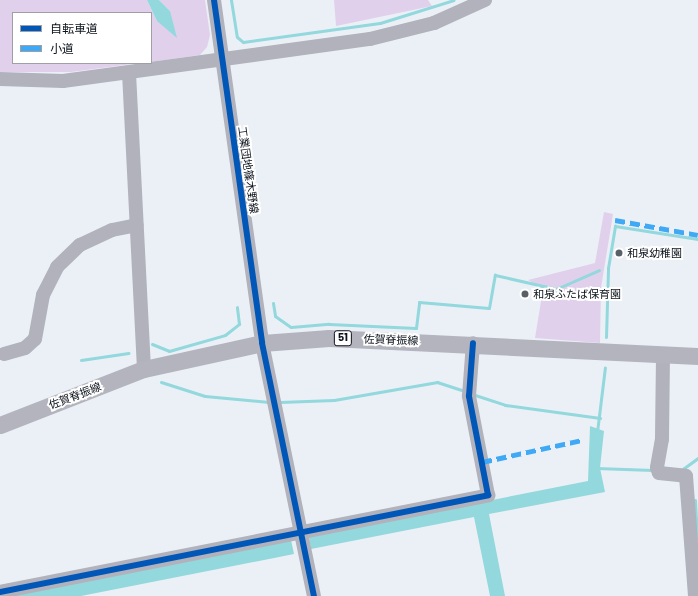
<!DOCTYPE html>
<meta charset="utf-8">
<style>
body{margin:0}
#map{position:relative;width:698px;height:596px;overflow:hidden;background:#ebf0f6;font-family:Poppins,"Noto Sans JP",sans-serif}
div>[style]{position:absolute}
.green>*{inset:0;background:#e1d0ec}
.water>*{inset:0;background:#92d8dd}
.stream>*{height:3px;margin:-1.5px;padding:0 1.5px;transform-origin:1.5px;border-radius:1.5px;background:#92d8dd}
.minor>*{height:14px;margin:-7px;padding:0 7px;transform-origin:7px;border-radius:7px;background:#b1b2bb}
.major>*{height:17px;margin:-8.5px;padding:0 8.5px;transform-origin:8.5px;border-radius:8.5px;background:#b4b4bf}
.quiet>*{height:5px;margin-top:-2.5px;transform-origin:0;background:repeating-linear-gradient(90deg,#3fa9f5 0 10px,transparent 0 15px)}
.cycleway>*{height:6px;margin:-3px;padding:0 3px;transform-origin:3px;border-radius:3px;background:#0057b8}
.dots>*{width:11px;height:11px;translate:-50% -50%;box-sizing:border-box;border:2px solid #fff;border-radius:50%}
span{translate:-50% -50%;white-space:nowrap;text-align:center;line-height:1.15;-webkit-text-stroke:4px #fff;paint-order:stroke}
.shield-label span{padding:1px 3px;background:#fff;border:1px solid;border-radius:3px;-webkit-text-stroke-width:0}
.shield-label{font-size:10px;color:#0c121b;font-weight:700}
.street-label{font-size:11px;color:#0c121b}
.poi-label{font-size:11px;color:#0c121b}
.left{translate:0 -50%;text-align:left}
.legend{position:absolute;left:12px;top:12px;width:140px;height:52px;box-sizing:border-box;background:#fff;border:1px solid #9ea0a4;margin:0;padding:5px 7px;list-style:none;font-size:12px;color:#0c121b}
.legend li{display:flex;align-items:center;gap:8px;height:20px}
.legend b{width:20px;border:1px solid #9ea0a4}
</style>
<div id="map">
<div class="green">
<div style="clip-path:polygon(0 0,147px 0,157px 21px,170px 11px,159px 0,205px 0,210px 35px,207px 47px,200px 55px,151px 62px,151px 13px,13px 13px,13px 63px,140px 63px,71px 72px,0 72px)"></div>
<div style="clip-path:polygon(334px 0,428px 0,432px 6px,336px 26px)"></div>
<div style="clip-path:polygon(604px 212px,613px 214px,601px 288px,600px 343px,535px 338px,543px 289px,528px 280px,595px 263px)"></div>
</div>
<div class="water">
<div style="clip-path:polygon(147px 0,159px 0,170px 11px,177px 38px,157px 21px)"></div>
<div style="clip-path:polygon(590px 426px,604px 431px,600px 468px,605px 492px,489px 514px,505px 596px,490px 596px,474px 517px,311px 549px,309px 536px,588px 481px)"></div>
<div style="clip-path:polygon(291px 540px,294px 554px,81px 596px,10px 596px)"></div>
</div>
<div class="stream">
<div style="left:231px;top:0;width:37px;rotate:81deg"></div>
<div style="left:237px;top:37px;width:8px;rotate:40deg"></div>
<div style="left:243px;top:42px;width:138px;rotate:-7.9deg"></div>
<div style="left:380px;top:23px;width:77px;rotate:-17.3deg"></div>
<div style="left:273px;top:303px;width:13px;rotate:81deg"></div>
<div style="left:275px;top:316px;width:19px;rotate:35deg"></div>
<div style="left:291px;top:327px;width:38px;rotate:-5deg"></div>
<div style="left:329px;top:324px;width:87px;rotate:2.6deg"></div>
<div style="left:416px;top:328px;width:26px;rotate:-83deg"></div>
<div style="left:419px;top:302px;width:70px;rotate:4.9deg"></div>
<div style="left:489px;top:308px;width:34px;rotate:-80deg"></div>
<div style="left:495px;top:275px;width:63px;rotate:12.9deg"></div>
<div style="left:556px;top:289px;width:47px;rotate:-23.8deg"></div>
<div style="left:606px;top:337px;width:69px;rotate:-88.3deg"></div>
<div style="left:608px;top:268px;width:43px;rotate:-80.5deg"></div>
<div style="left:615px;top:226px;width:84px;rotate:8.9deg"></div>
<div style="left:152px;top:344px;width:18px;rotate:22deg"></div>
<div style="left:169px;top:351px;width:58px;rotate:-15.9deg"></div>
<div style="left:225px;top:335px;width:18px;rotate:-38deg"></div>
<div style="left:239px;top:324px;width:17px;rotate:-97deg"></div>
<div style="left:81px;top:360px;width:48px;rotate:-8.5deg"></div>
<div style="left:161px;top:382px;width:46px;rotate:17.7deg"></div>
<div style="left:205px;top:396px;width:64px;rotate:5.4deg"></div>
<div style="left:472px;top:394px;width:35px;rotate:18deg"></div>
<div style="left:505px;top:405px;width:96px;rotate:7.8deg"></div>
<div style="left:280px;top:402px;width:54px;rotate:-2.1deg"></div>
<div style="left:334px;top:400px;width:105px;rotate:-9.9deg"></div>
<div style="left:437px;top:382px;width:29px;rotate:18deg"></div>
<div style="left:597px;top:432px;width:65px;rotate:-83deg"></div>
<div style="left:596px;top:468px;width:57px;rotate:2deg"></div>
<div style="left:680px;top:471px;width:22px;rotate:-36deg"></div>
<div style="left:695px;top:500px;width:38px;rotate:87deg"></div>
</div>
<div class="minor">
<div style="left:214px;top:0;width:346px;rotate:82deg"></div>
<div style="left:262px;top:343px;width:258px;rotate:78.4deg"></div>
<div style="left:129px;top:73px;width:296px;rotate:87.1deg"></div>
<div style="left:0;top:79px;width:63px;rotate:1.8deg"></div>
<div style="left:63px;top:81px;width:310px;rotate:-7.8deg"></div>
<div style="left:370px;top:39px;width:66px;rotate:-14deg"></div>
<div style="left:434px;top:23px;width:56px;rotate:-24.3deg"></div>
<div style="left:4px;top:354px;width:22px;rotate:-16deg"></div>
<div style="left:25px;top:348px;width:13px;rotate:-42deg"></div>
<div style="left:35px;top:339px;width:45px;rotate:-79.7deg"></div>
<div style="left:43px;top:295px;width:31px;rotate:-63deg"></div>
<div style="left:57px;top:267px;width:32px;rotate:-44deg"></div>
<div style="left:80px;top:245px;width:35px;rotate:-25deg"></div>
<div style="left:112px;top:230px;width:25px;rotate:-11deg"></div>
<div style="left:663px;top:356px;width:83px;rotate:90.7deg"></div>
<div style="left:662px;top:439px;width:29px;rotate:100deg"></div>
<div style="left:657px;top:468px;width:5px;rotate:68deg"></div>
<div style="left:659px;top:473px;width:27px;rotate:6deg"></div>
<div style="left:686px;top:476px;width:120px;rotate:85.7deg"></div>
<div style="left:0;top:592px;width:498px;rotate:-11.2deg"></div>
<div style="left:488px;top:495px;width:101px;rotate:-100.9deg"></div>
<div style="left:469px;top:396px;width:53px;rotate:-85.7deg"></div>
</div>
<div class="major">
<div style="left:0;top:425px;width:155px;rotate:-21.3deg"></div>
<div style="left:144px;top:369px;width:121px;rotate:-12.4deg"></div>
<div style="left:262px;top:343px;width:67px;rotate:-4.3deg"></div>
<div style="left:329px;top:338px;width:369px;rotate:2.8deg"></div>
</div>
<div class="quiet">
<div style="left:615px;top:220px;width:84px;rotate:10.2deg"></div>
<div style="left:482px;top:462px;width:102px;rotate:-12.4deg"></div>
</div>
<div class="cycleway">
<div style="left:214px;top:0;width:346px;rotate:82deg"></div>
<div style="left:262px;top:343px;width:258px;rotate:78.4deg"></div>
<div style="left:0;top:592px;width:498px;rotate:-11.2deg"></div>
<div style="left:488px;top:495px;width:101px;rotate:-100.9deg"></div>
<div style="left:469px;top:396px;width:53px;rotate:-85.7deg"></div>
</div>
<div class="dots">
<div style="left:619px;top:253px;background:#5a6068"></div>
<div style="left:525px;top:294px;background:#5a6068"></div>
</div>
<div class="shield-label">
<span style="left:343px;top:338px">51</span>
</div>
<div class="street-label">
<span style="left:248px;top:170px;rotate:82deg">工業団地篠木野線</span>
<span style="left:391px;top:340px;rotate:2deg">佐賀脊振線</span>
<span style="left:75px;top:396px;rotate:-21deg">佐賀脊振線</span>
</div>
<div class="poi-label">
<span class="left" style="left:627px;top:253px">和泉幼稚園</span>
<span class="left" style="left:533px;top:294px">和泉ふたば保育園</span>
</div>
<ul class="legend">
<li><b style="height:5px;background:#0057b8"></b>自転車道</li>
<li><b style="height:5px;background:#3fa9f5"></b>小道</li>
</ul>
</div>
